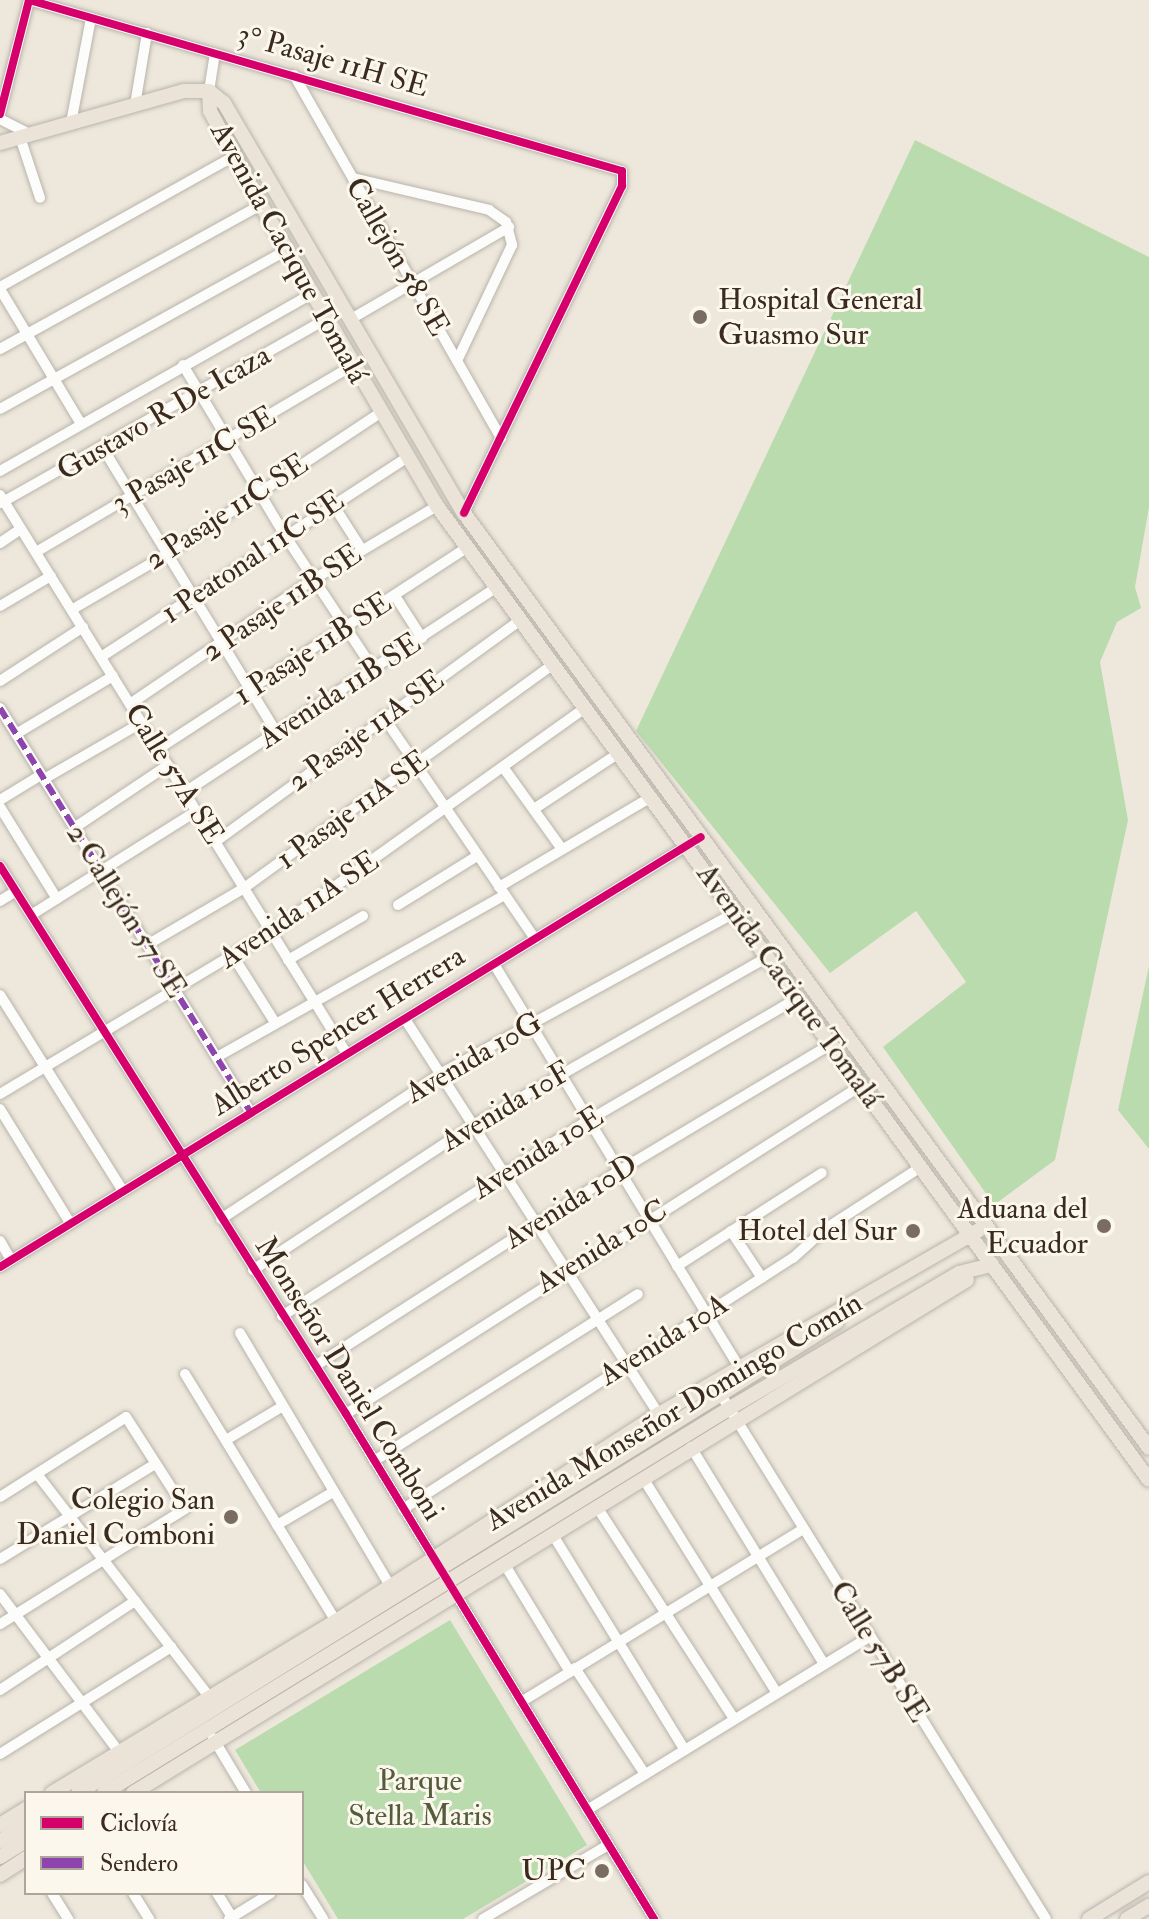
<!DOCTYPE html>
<meta charset="utf-8">
<style>
body{margin:0}
#map{position:relative;width:1149px;height:1919px;overflow:hidden;background:#eee8dc;font-family:"IM FELL Double Pica",serif}
div>[style]{position:absolute}
.green>*{inset:0;background:#badbad}
.roads{filter:drop-shadow(0 0 2px #b9b4ac) drop-shadow(0 0 2px #b9b4ac)}
.minor>*{height:10px;margin:-5px;padding:0 5px;transform-origin:5px;border-radius:5px;background:#fcfcfa}
.major>*{height:14px;margin:-7px;padding:0 7px;transform-origin:7px;border-radius:7px;background:#ebe3d7}
.quiet>*{height:6px;margin-top:-3px;transform-origin:0;background:repeating-linear-gradient(90deg,#8e44ad 0 12px,transparent 0 18px)}
.cycleway>*{height:8px;margin:-4px;padding:0 4px;transform-origin:4px;border-radius:4px;background:#d6006c}
.dots>*{width:22px;height:22px;translate:-50% -50%;box-sizing:border-box;border:4px solid #fbf7ec;border-radius:50%}
span{translate:-50% -50%;white-space:nowrap;text-align:center;line-height:1.15;-webkit-text-stroke:6px #fbf7ec;paint-order:stroke}
.street-label{font-size:30px;color:#3b2a1e}
.poi-label{font-size:30px;color:#3b2a1e}
.left{translate:0 -50%;text-align:left}
.right{translate:-100% -50%;text-align:right}
.park-label{font-size:30px;color:#545c3e}
.legend{position:absolute;left:24px;top:1791px;width:280px;height:104px;box-sizing:border-box;background:#fbf7ec;border:2px solid #aea59a;margin:0;padding:10px 14px;list-style:none;font-size:24px;color:#3b2a1e}
.legend li{display:flex;align-items:center;gap:16px;height:40px}
.legend b{width:40px;border:2px solid #aea59a}
</style>
<div id="map">
<div class="green">
<div style="clip-path:polygon(915px 140px,1149px 257px,1149px 507px,1135px 587px,1141px 608px,1117px 622px,1100px 662px,1128px 820px,1055px 1160px,994px 1205px,883px 1047px,966px 982px,916px 911px,830px 973px,636px 731px)"></div>
<div style="clip-path:polygon(1149px 966px,1149px 1149px,1118px 1110px)"></div>
<div style="clip-path:polygon(450px 1620px,587px 1845px,463px 1919px,338px 1919px,302px 1860px,302px 1793px,261px 1793px,235px 1750px)"></div>
</div>
<div class="roads">
<div class="minor">
<div style="left:294px;top:75px;width:418px;rotate:60.3deg"></div>
<div style="left:209px;top:91px;width:38px;rotate:-81deg"></div>
<div style="left:135px;top:105px;width:73px;rotate:-80.5deg"></div>
<div style="left:0;top:114px;width:118px;rotate:-75.7deg"></div>
<div style="left:29px;top:0;width:617px;rotate:16.09deg"></div>
<div style="left:622px;top:171px;width:15px;rotate:90deg"></div>
<div style="left:622px;top:186px;width:363px;rotate:115.8deg"></div>
<div style="left:0;top:119px;width:33px;rotate:27deg"></div>
<div style="left:71px;top:123px;width:107px;rotate:-79.2deg"></div>
<div style="left:20px;top:137px;width:64px;rotate:71.8deg"></div>
<div style="left:353px;top:178px;width:140px;rotate:13.2deg"></div>
<div style="left:489px;top:210px;width:21px;rotate:35deg"></div>
<div style="left:506px;top:222px;width:24px;rotate:75deg"></div>
<div style="left:512px;top:245px;width:128px;rotate:115.4deg"></div>
<div style="left:0;top:287px;width:268px;rotate:-29.2deg"></div>
<div style="left:0;top:289px;width:155px;rotate:59deg"></div>
<div style="left:351px;top:319px;width:183px;rotate:-30.2deg"></div>
<div style="left:0;top:349px;width:298px;rotate:-28.9deg"></div>
<div style="left:183px;top:365px;width:197px;rotate:59.1deg"></div>
<div style="left:284px;top:534px;width:163px;rotate:56.5deg"></div>
<div style="left:0;top:409px;width:328px;rotate:-29deg"></div>
<div style="left:104px;top:450px;width:332px;rotate:58.6deg"></div>
<div style="left:0;top:471px;width:359px;rotate:-29.6deg"></div>
<div style="left:0;top:495px;width:658px;rotate:58.17deg"></div>
<div style="left:1px;top:503px;width:373px;rotate:-29.5deg"></div>
<div style="left:332px;top:503px;width:56px;rotate:57.4deg"></div>
<div style="left:0;top:543px;width:25px;rotate:-34deg"></div>
<div style="left:36px;top:552px;width:367px;rotate:-30.5deg"></div>
<div style="left:395px;top:596px;width:50px;rotate:57.3deg"></div>
<div style="left:0;top:606px;width:59px;rotate:-30.5deg"></div>
<div style="left:73px;top:609px;width:109px;rotate:-30.3deg"></div>
<div style="left:167px;top:554px;width:255px;rotate:-33.5deg"></div>
<div style="left:101px;top:657px;width:364px;rotate:-33.1deg"></div>
<div style="left:0;top:681px;width:99px;rotate:-33deg"></div>
<div style="left:130px;top:704px;width:222px;rotate:-34.2deg"></div>
<div style="left:314px;top:579px;width:143px;rotate:-30.7deg"></div>
<div style="left:0;top:708px;width:476px;rotate:58.2deg"></div>
<div style="left:383px;top:716px;width:270px;rotate:55.7deg"></div>
<div style="left:16px;top:734px;width:113px;rotate:-30.9deg"></div>
<div style="left:158px;top:749px;width:368px;rotate:-33.1deg"></div>
<div style="left:503px;top:767px;width:101px;rotate:54.3deg"></div>
<div style="left:44px;top:779px;width:112px;rotate:-30deg"></div>
<div style="left:185px;top:792px;width:370px;rotate:-33.3deg"></div>
<div style="left:0;top:800px;width:48px;rotate:-31.4deg"></div>
<div style="left:0;top:807px;width:108px;rotate:58.2deg"></div>
<div style="left:534px;top:809px;width:102px;rotate:-33.4deg"></div>
<div style="left:74px;top:828px;width:113px;rotate:-33.8deg"></div>
<div style="left:215px;top:842px;width:374px;rotate:-36deg"></div>
<div style="left:0;top:866px;width:648px;rotate:57.73deg"></div>
<div style="left:346px;top:1414px;width:592px;rotate:58.62deg"></div>
<div style="left:499px;top:887px;width:177px;rotate:-30.6deg"></div>
<div style="left:0;top:901px;width:19px;rotate:-32deg"></div>
<div style="left:398px;top:905px;width:93px;rotate:-31.8deg"></div>
<div style="left:31px;top:915px;width:196px;rotate:-32.1deg"></div>
<div style="left:147px;top:945px;width:113px;rotate:-30.4deg"></div>
<div style="left:244px;top:888px;width:380px;rotate:-35.9deg"></div>
<div style="left:233px;top:956px;width:80px;rotate:57.7deg"></div>
<div style="left:288px;top:960px;width:87px;rotate:-30.4deg"></div>
<div style="left:494px;top:964px;width:472px;rotate:58.7deg"></div>
<div style="left:0;top:995px;width:231px;rotate:57.9deg"></div>
<div style="left:405px;top:1019px;width:470px;rotate:57.3deg"></div>
<div style="left:217px;top:1057px;width:330px;rotate:-29.4deg"></div>
<div style="left:0;top:1094px;width:316px;rotate:-30.9deg"></div>
<div style="left:271px;top:932px;width:386px;rotate:-35.5deg"></div>
<div style="left:0;top:1109px;width:134px;rotate:58.4deg"></div>
<div style="left:221px;top:1219px;width:263px;rotate:-33.5deg"></div>
<div style="left:440px;top:1074px;width:337px;rotate:-28.7deg"></div>
<div style="left:731px;top:1231px;width:56px;rotate:56.6deg"></div>
<div style="left:0;top:1241px;width:22px;rotate:60deg"></div>
<div style="left:677px;top:1266px;width:172px;rotate:-32.7deg"></div>
<div style="left:0;top:1267px;width:822px;rotate:-31.53deg"></div>
<div style="left:253px;top:1270px;width:263px;rotate:-33.4deg"></div>
<div style="left:473px;top:1125px;width:339px;rotate:-29.7deg"></div>
<div style="left:282px;top:1316px;width:364px;rotate:-32.6deg"></div>
<div style="left:589px;top:1120px;width:242px;rotate:-30.3deg"></div>
<div style="left:240px;top:1333px;width:294px;rotate:59.3deg"></div>
<div style="left:315px;top:1366px;width:361px;rotate:-32.7deg"></div>
<div style="left:619px;top:1171px;width:247px;rotate:-30.9deg"></div>
<div style="left:185px;top:1374px;width:289px;rotate:58.6deg"></div>
<div style="left:718px;top:1390px;width:622px;rotate:58.2deg"></div>
<div style="left:346px;top:1414px;width:612px;rotate:-32.52deg"></div>
<div style="left:226px;top:1440px;width:66px;rotate:-30.8deg"></div>
<div style="left:691px;top:1447px;width:255px;rotate:58.5deg"></div>
<div style="left:374px;top:1461px;width:312px;rotate:-32.3deg"></div>
<div style="left:37px;top:1474px;width:283px;rotate:52.3deg"></div>
<div style="left:643px;top:1478px;width:253px;rotate:58.1deg"></div>
<div style="left:0;top:1497px;width:149px;rotate:-32.4deg"></div>
<div style="left:126px;top:1417px;width:109px;rotate:57.3deg"></div>
<div style="left:185px;top:1509px;width:218px;rotate:148.1deg"></div>
<div style="left:597px;top:1507px;width:252px;rotate:57.1deg"></div>
<div style="left:403px;top:1509px;width:464px;rotate:-32.8deg"></div>
<div style="left:793px;top:1258px;width:43px;rotate:-42.2deg"></div>
<div style="left:825px;top:1229px;width:114px;rotate:-32.9deg"></div>
<div style="left:277px;top:1525px;width:65px;rotate:-30.5deg"></div>
<div style="left:553px;top:1535px;width:252px;rotate:58.5deg"></div>
<div style="left:0;top:1559px;width:182px;rotate:-31.5deg"></div>
<div style="left:505px;top:1565px;width:125px;rotate:58.7deg"></div>
<div style="left:0;top:1594px;width:198px;rotate:53deg"></div>
<div style="left:575px;top:1668px;width:127px;rotate:56.6deg"></div>
<div style="left:0;top:1690px;width:162px;rotate:-33.4deg"></div>
<div style="left:521px;top:1702px;width:331px;rotate:-31.5deg"></div>
<div style="left:213px;top:1738px;width:64px;rotate:59deg"></div>
<div style="left:0;top:1754px;width:202px;rotate:-32deg"></div>
<div style="left:587px;top:1810px;width:331px;rotate:-31.5deg"></div>
<div style="left:302px;top:1885px;width:40px;rotate:58deg"></div>
<div style="left:52px;top:1893px;width:31px;rotate:58deg"></div>
<div style="left:133px;top:1893px;width:31px;rotate:58deg"></div>
<div style="left:217px;top:1893px;width:31px;rotate:58deg"></div>
<div style="left:229px;top:1919px;width:49px;rotate:-31.8deg"></div>
<div style="left:483px;top:1919px;width:145px;rotate:-30.6deg"></div>
</div>
<div class="major">
<div style="left:209px;top:91px;width:20px;rotate:87deg"></div>
<div style="left:210px;top:111px;width:107px;rotate:61.5deg"></div>
<div style="left:261px;top:205px;width:349px;rotate:59.7deg"></div>
<div style="left:437px;top:506px;width:1206px;rotate:53.83deg"></div>
<div style="left:209px;top:91px;width:19px;rotate:39deg"></div>
<div style="left:224px;top:103px;width:475px;rotate:59.7deg"></div>
<div style="left:464px;top:513px;width:1159px;rotate:53.77deg"></div>
<div style="left:0;top:143px;width:191px;rotate:-15.8deg"></div>
<div style="left:184px;top:91px;width:25px"></div>
<div style="left:52px;top:1793px;width:332px;rotate:-31.2deg"></div>
<div style="left:336px;top:1621px;width:384px;rotate:-32.7deg"></div>
<div style="left:659px;top:1414px;width:369px;rotate:-29.9deg"></div>
<div style="left:78px;top:1793px;width:893px;rotate:-31.82deg"></div>
<div style="left:104px;top:1793px;width:735px;rotate:-31.59deg"></div>
<div style="left:730px;top:1408px;width:266px;rotate:-30.5deg"></div>
<div style="left:959px;top:1273px;width:34px;rotate:-14deg"></div>
<div style="left:133px;top:1793px;width:979px;rotate:-31.6deg"></div>
<div style="left:0;top:1825px;width:31px;rotate:-32deg"></div>
<div style="left:0;top:1841px;width:31px;rotate:-32deg"></div>
<div style="left:0;top:1857px;width:31px;rotate:-32deg"></div>
<div style="left:0;top:1875px;width:31px;rotate:-33deg"></div>
<div style="left:1089px;top:1919px;width:70px;rotate:-31.7deg"></div>
<div style="left:1127px;top:1919px;width:26px;rotate:-31deg"></div>
</div>
</div>
<div class="quiet">
<div style="left:0;top:708px;width:476px;rotate:58.2deg"></div>
</div>
<div class="cycleway">
<div style="left:0;top:114px;width:118px;rotate:-75.7deg"></div>
<div style="left:29px;top:0;width:617px;rotate:16.09deg"></div>
<div style="left:622px;top:171px;width:15px;rotate:90deg"></div>
<div style="left:622px;top:186px;width:363px;rotate:115.8deg"></div>
<div style="left:0;top:866px;width:648px;rotate:57.73deg"></div>
<div style="left:346px;top:1414px;width:592px;rotate:58.62deg"></div>
<div style="left:0;top:1267px;width:822px;rotate:-31.53deg"></div>
</div>
<div class="dots">
<div style="left:700px;top:317px;background:#7a6c60"></div>
<div style="left:1104px;top:1226px;background:#7a6c60"></div>
<div style="left:913px;top:1231px;background:#7a6c60"></div>
<div style="left:231px;top:1517px;background:#7a6c60"></div>
<div style="left:602px;top:1871px;background:#7a6c60"></div>
</div>
<div class="street-label">
<span style="left:333px;top:61px;rotate:16deg">3° Pasaje 11H SE</span>
<span style="left:289px;top:253px;rotate:61deg">Avenida Cacique Tomalá</span>
<span style="left:397px;top:257px;rotate:60deg">Callejón 58 SE</span>
<span style="left:164px;top:413px;rotate:-30deg">Gustavo R De Icaza</span>
<span style="left:194px;top:460px;rotate:-30deg">3 Pasaje 11C SE</span>
<span style="left:227px;top:512px;rotate:-33deg">2 Pasaje 11C SE</span>
<span style="left:253px;top:557px;rotate:-34deg">1 Peatonal 11C SE</span>
<span style="left:282px;top:603px;rotate:-34deg">2 Pasaje 11B SE</span>
<span style="left:313px;top:649px;rotate:-33deg">1 Pasaje 11B SE</span>
<span style="left:340px;top:691px;rotate:-33deg">Avenida 11B SE</span>
<span style="left:366px;top:731px;rotate:-36deg">2 Pasaje 11A SE</span>
<span style="left:174px;top:774px;rotate:58deg">Calle 57A SE</span>
<span style="left:353px;top:810px;rotate:-36deg">1 Pasaje 11A SE</span>
<span style="left:299px;top:910px;rotate:-34deg">Avenida 11A SE</span>
<span style="left:126px;top:911px;rotate:58deg">2 Callejón 57 SE</span>
<span style="left:789px;top:986px;rotate:54deg">Avenida Cacique Tomalá</span>
<span style="left:338px;top:1031px;rotate:-32deg">Alberto Spencer Herrera</span>
<span style="left:474px;top:1058px;rotate:-30deg">Avenida 10G</span>
<span style="left:506px;top:1107px;rotate:-31deg">Avenida 10F</span>
<span style="left:538px;top:1153px;rotate:-32deg">Avenida 10E</span>
<span style="left:571px;top:1202px;rotate:-32deg">Avenida 10D</span>
<span style="left:602px;top:1247px;rotate:-32deg">Avenida 10C</span>
<span style="left:664px;top:1340px;rotate:-32deg">Avenida 10A</span>
<span style="left:349px;top:1379px;rotate:58deg">Monseñor Daniel Comboni</span>
<span style="left:674px;top:1412px;rotate:-31deg">Avenida Monseñor Domingo Comín</span>
<span style="left:879px;top:1652px;rotate:58deg">Calle 57B SE</span>
</div>
<div class="poi-label">
<span class="left" style="left:718px;top:317px">Hospital General<br>Guasmo Sur</span>
<span class="right" style="left:1088px;top:1226px">Aduana del<br>Ecuador</span>
<span class="right" style="left:897px;top:1231px">Hotel del Sur</span>
<span class="right" style="left:215px;top:1517px">Colegio San<br>Daniel Comboni</span>
<span class="right" style="left:586px;top:1871px">UPC</span>
</div>
<div class="park-label">
<span style="left:420px;top:1798px">Parque<br>Stella Maris</span>
</div>
<ul class="legend">
<li><b style="height:10px;background:#d6006c"></b>Ciclovía</li>
<li><b style="height:10px;background:#8e44ad"></b>Sendero</li>
</ul>
</div>
